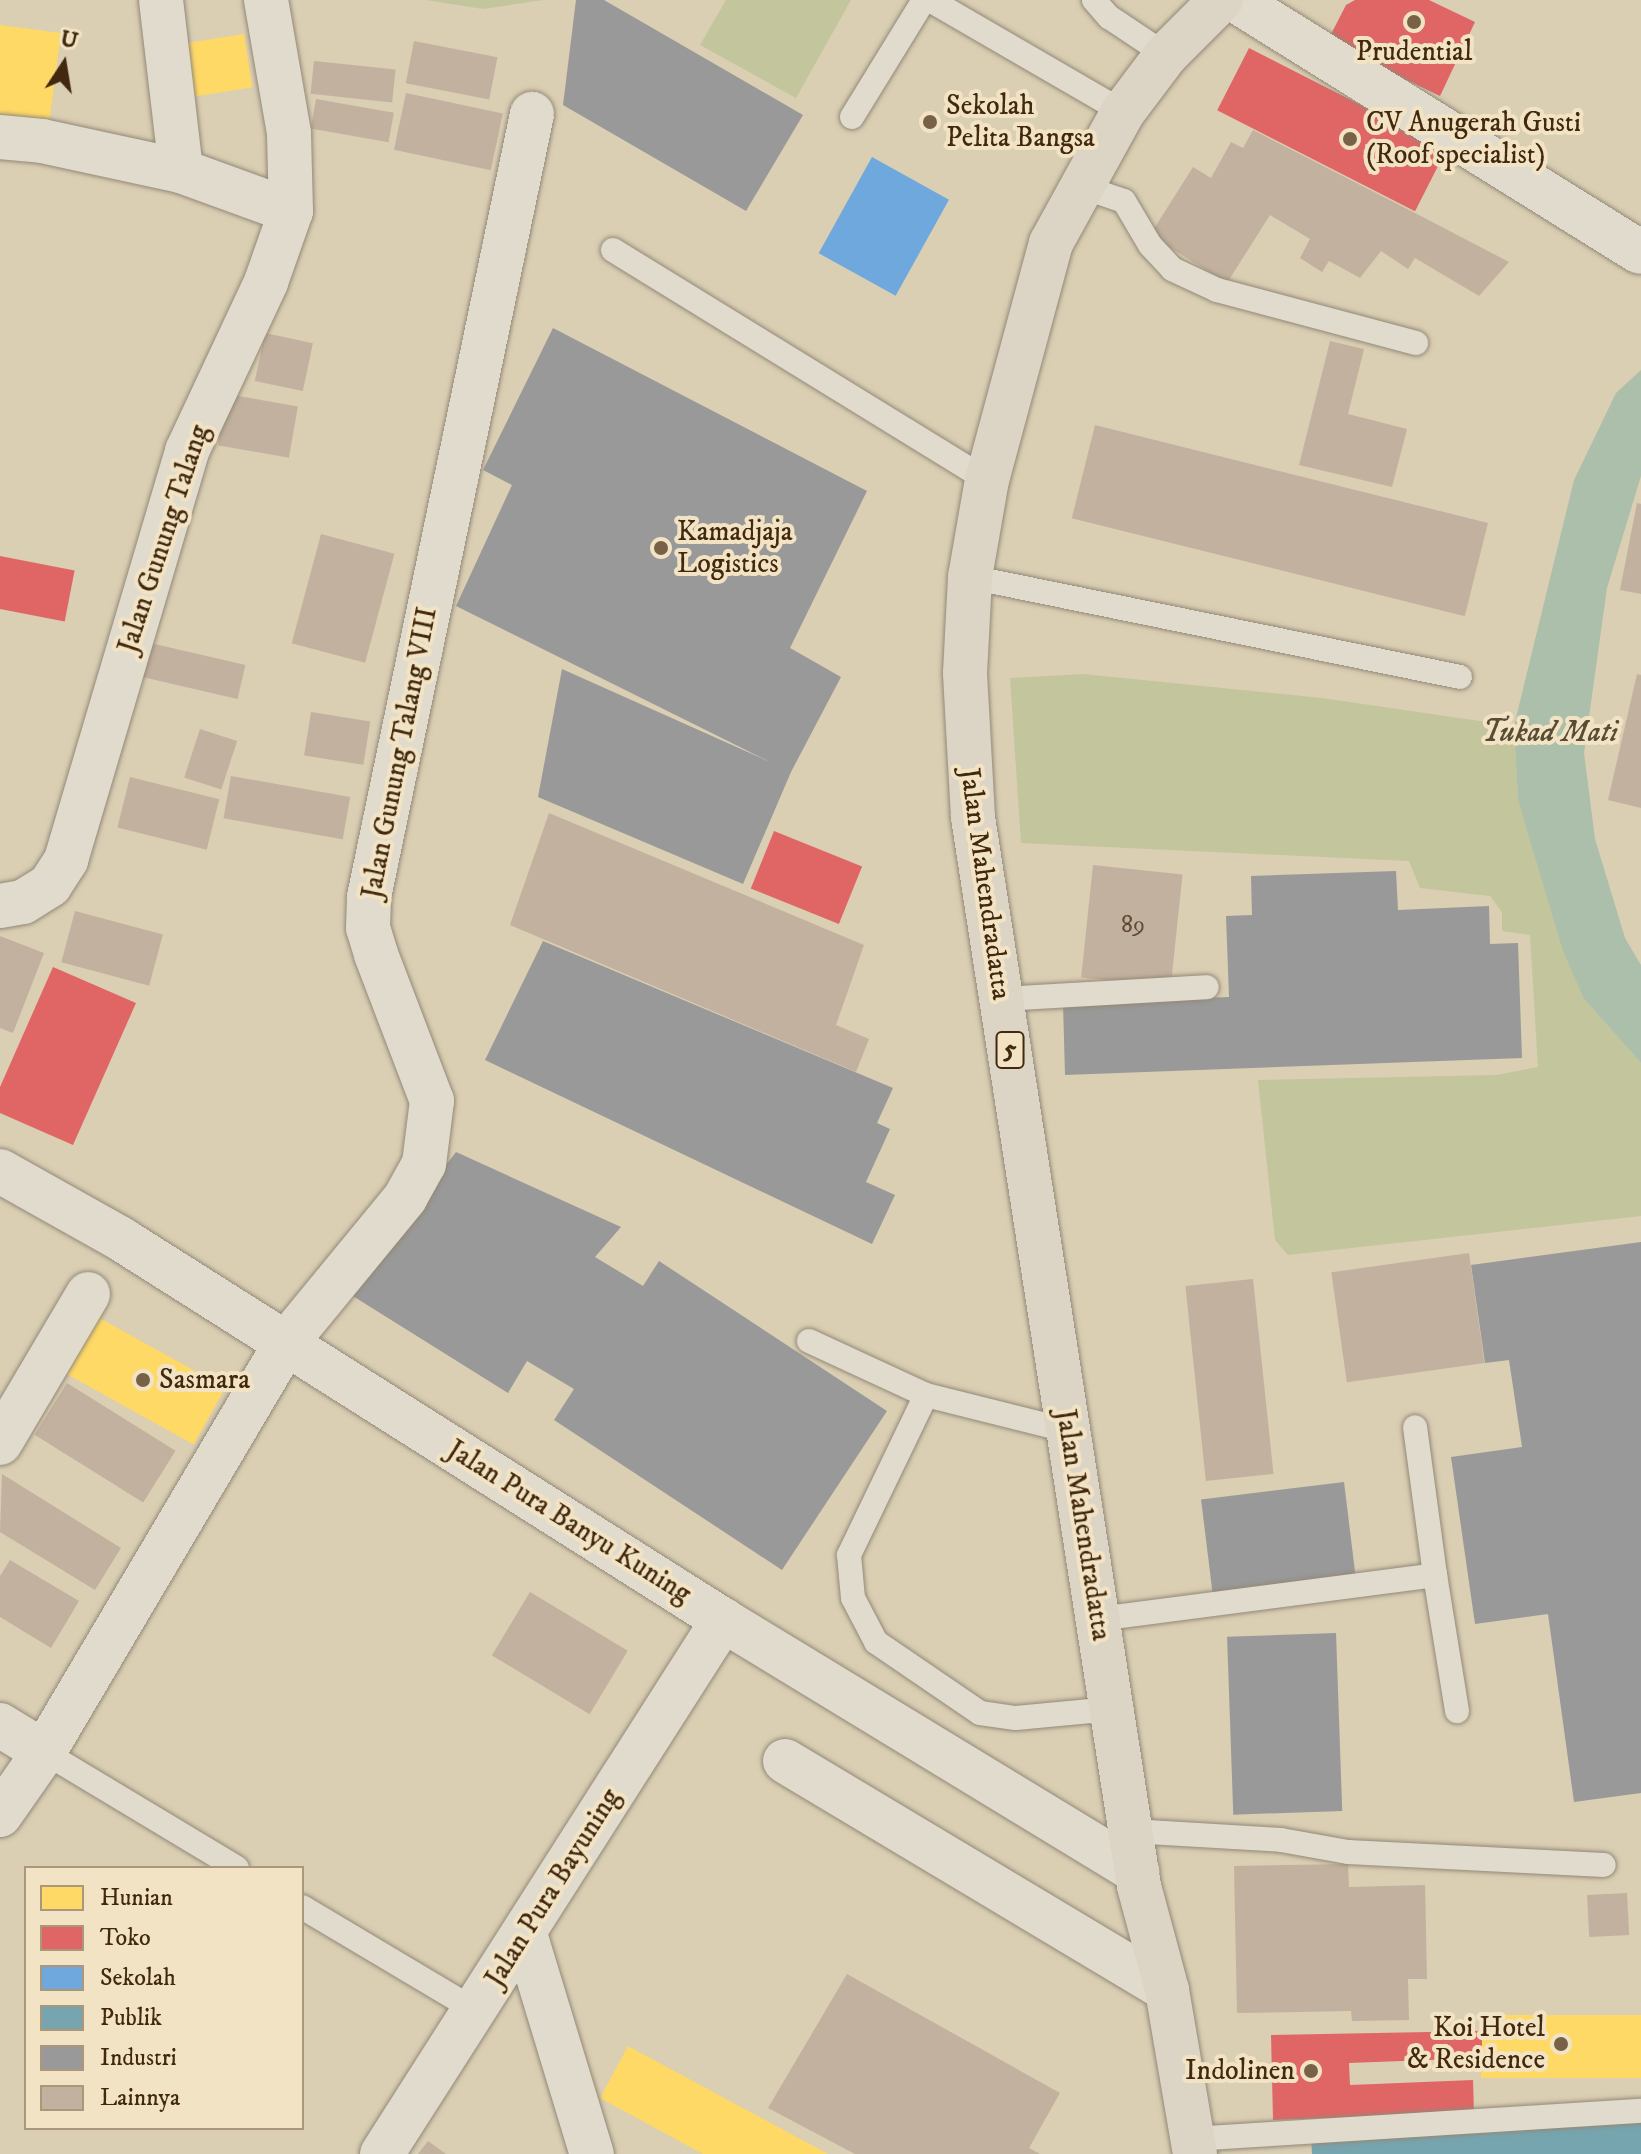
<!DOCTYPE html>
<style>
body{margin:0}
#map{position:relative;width:1641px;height:2154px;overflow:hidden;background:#daceb3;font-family:"IM FELL DW Pica",serif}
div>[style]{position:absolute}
.green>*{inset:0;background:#c3c59c}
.water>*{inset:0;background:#acbfab}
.homes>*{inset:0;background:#ffd966;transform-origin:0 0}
.shops>*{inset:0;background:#e06666;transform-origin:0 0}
.schools>*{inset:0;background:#6fa8dc;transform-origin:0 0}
.public>*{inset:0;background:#76a5af}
.industry>*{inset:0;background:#999;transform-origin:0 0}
.building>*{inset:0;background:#c3b19f;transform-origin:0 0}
.roads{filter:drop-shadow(0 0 2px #938977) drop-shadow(0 0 2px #938977)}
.service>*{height:24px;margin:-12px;padding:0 12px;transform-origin:12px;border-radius:12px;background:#e1dbcd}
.minor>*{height:44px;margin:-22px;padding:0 22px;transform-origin:22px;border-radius:22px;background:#e1dbcd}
.trunk>*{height:44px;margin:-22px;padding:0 22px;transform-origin:22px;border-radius:22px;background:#dcd5c5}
.dots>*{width:22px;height:22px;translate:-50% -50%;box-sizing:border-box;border:4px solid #f1e3c3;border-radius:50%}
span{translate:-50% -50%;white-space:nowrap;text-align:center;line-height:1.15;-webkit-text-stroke:8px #f1e3c3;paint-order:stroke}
.number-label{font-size:24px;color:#624a32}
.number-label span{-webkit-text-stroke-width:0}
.shield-label span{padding:2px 6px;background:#f1e3c3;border:2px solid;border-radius:6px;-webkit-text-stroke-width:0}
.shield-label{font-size:26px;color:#42280e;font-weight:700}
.poi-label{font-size:28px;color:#42280e}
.left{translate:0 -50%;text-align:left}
.right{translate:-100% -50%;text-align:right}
.street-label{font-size:28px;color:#42280e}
.water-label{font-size:30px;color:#584c34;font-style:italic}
.legend{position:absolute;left:24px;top:1866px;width:280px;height:264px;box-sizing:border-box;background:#f1e3c3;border:2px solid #ab987b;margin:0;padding:10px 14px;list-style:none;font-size:24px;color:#42280e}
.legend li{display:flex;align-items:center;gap:16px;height:40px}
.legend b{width:40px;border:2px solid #ab987b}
.north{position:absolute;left:24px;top:24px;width:80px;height:80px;-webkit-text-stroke:6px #f1e3c3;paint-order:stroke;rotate:12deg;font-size:22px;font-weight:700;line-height:32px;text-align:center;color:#42280e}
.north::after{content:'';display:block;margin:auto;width:28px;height:36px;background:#42280e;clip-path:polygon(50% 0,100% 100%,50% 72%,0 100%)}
</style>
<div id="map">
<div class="green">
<div style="clip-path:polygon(426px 0,543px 0,483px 9px)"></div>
<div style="clip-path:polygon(726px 0,851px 0,796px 98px,700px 45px)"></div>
<div style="clip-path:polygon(1083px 674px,1322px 698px,1514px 726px,1518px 800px,1584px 999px,1641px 1063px,1641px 1216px,1288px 1255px,1275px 1240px,1258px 1080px,1497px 1075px,1538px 1067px,1530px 935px,1502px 931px,1502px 912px,1490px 896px,1420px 888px,1409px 861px,1021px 843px,1010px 678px)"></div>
</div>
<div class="water">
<div style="clip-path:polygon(1641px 370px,1641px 476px,1607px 588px,1584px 753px,1595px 839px,1625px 938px,1641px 965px,1641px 1063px,1584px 999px,1563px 951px,1518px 800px,1514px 726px,1574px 480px,1616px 393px)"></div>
</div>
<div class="homes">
<div style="clip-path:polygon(0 25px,61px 33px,48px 131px,0 124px)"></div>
<div style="left:244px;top:34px;width:54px;height:58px;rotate:81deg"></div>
<div style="left:94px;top:1315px;width:150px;height:65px;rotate:29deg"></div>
<div style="left:1641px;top:2015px;width:63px;height:160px;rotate:90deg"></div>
<div style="clip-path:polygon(628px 2046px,828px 2154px,703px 2154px,600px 2098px)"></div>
</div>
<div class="shops">
<div style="clip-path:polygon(1355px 0,1429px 0,1475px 22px,1440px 96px,1327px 42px,1346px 5px)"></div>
<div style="left:1249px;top:48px;width:222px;height:70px;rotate:27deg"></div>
<div style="left:0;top:556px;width:76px;height:52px;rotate:11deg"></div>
<div style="left:774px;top:831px;width:95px;height:62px;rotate:22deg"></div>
<div style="clip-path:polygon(53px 967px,136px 1003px,73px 1145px,0 1113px,0 1087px)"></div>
<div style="clip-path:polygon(1482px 2031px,1482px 2058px,1349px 2063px,1350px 2085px,1473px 2080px,1474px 2113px,1273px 2120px,1271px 2035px)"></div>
</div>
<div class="schools">
<div style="left:872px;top:157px;width:88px;height:110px;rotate:29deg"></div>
</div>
<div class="public">
<div style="clip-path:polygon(1641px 2118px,1641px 2154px,1312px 2154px,1311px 2135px)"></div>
</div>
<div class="industry">
<div style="clip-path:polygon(576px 0,604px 0,803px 115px,746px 211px,563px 105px)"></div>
<div style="clip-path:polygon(553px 328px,867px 491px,790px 648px,841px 677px,791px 772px,743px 884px,538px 797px,562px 669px,770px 762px,456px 606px,512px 485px,483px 470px)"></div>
<div style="clip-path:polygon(1396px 871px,1398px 910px,1489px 906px,1490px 944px,1518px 943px,1522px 1058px,1065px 1075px,1063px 1003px,1229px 997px,1226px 916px,1252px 915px,1251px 876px)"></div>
<div style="clip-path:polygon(543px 941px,893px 1088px,877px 1123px,890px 1129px,866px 1182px,895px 1195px,872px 1244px,485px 1060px)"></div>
<div style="clip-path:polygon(456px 1152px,621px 1227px,595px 1257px,643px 1286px,659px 1261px,887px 1411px,782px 1570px,554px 1420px,574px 1389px,527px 1361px,508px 1393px,348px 1293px)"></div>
<div style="clip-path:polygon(1641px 1242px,1641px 1793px,1574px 1802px,1548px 1614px,1475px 1624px,1451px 1457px,1522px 1447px,1509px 1360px,1485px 1363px,1471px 1265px)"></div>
<div style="left:1344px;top:1482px;width:94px;height:144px;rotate:83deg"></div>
<div style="left:1336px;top:1633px;width:178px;height:109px;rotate:88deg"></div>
</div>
<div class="building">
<div style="left:414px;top:41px;width:85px;height:43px;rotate:11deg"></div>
<div style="left:314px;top:61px;width:82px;height:33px;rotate:6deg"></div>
<div style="left:406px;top:93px;width:99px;height:58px;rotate:12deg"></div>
<div style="left:316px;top:99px;width:79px;height:30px;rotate:10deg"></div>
<div style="clip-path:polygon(1253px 130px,1417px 214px,1509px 262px,1479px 296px,1415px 258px,1408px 269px,1381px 251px,1360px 278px,1329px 261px,1322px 272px,1300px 258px,1310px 239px,1270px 215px,1227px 283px,1150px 235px,1193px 167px,1211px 178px,1231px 142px,1243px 148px)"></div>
<div style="left:265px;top:333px;width:49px;height:49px;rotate:12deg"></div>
<div style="clip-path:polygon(1330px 341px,1364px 349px,1348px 414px,1407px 429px,1392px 487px,1299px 465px)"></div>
<div style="left:227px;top:394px;width:72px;height:52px;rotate:10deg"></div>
<div style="left:1095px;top:425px;width:405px;height:96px;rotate:14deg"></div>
<div style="clip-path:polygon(1637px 503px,1641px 504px,1641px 594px,1620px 590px)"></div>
<div style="left:321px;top:534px;width:76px;height:113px;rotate:15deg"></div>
<div style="left:146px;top:642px;width:102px;height:35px;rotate:13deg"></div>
<div style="clip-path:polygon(1637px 674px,1641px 675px,1641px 808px,1608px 800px)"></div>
<div style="left:311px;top:712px;width:60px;height:44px;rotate:9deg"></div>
<div style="left:200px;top:729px;width:39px;height:51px;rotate:18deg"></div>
<div style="left:231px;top:776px;width:121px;height:43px;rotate:10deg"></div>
<div style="left:130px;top:777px;width:92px;height:52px;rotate:14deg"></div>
<div style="clip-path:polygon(549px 813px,864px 945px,836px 1025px,869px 1039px,856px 1072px,510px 925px)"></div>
<div style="left:1093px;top:865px;width:90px;height:113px;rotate:6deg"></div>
<div style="left:75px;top:911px;width:91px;height:53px;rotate:15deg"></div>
<div style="clip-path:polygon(0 936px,44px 953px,13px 1033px,0 1028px)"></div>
<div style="left:1469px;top:1253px;width:111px;height:139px;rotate:82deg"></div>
<div style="left:1253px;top:1279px;width:196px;height:68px;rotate:84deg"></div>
<div style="left:67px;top:1383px;width:128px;height:61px;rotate:32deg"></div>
<div style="clip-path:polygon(2px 1474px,121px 1548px,95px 1590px,0 1532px)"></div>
<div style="clip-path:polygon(10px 1560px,79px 1601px,51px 1648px,0 1617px,0 1576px)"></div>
<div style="left:530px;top:1592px;width:114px;height:74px;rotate:31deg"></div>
<div style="clip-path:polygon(1348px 1864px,1349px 1887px,1425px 1885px,1427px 1979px,1408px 1979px,1409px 2020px,1352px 2021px,1351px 2011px,1237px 2013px,1234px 1866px)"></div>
<div style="left:1627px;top:1893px;width:42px;height:40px;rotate:87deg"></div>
<div style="clip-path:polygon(847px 1974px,1060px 2093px,1029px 2148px,1040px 2154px,855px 2154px,768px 2108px)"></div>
<div style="clip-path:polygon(428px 2141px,446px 2154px,418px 2154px)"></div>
</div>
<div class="roads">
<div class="service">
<div style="left:930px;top:0;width:223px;rotate:30.1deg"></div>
<div style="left:1094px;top:0;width:23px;rotate:49deg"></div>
<div style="left:1109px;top:17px;width:69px;rotate:33.7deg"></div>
<div style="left:852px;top:117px;width:137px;rotate:-58.4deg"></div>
<div style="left:1080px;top:186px;width:46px;rotate:18.8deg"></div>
<div style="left:1124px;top:201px;width:51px;rotate:59.4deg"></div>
<div style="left:1150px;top:245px;width:33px;rotate:47deg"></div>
<div style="left:1172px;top:269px;width:50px;rotate:25deg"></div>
<div style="left:1217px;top:290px;width:206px;rotate:14.9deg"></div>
<div style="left:613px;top:250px;width:439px;rotate:31.6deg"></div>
<div style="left:970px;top:577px;width:500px;rotate:11.53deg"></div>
<div style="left:1001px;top:999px;width:206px;rotate:-3.3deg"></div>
<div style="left:809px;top:1341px;width:129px;rotate:24.8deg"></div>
<div style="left:926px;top:1395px;width:147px;rotate:14.1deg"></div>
<div style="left:926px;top:1395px;width:178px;rotate:115.7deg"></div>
<div style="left:849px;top:1555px;width:43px;rotate:84.7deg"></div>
<div style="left:853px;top:1598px;width:50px;rotate:62.4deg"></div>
<div style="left:876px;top:1642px;width:126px;rotate:34.3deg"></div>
<div style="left:980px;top:1713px;width:36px;rotate:8deg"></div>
<div style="left:1016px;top:1718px;width:96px;rotate:-5.4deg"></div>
<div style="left:1435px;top:1575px;width:138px;rotate:80.8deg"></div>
<div style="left:1098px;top:1619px;width:340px;rotate:-7.4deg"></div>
<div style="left:1435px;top:1575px;width:149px;rotate:-97.7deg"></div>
<div style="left:44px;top:1752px;width:225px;rotate:31deg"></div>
<div style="left:1131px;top:1831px;width:150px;rotate:3.4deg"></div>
<div style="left:1281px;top:1840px;width:68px;rotate:10.2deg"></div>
<div style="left:1348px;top:1852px;width:256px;rotate:2.9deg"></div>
<div style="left:302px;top:1907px;width:201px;rotate:30.8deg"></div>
<div style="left:1192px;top:2139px;width:450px;rotate:-3.6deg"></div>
</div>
<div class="minor">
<div style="left:161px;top:0;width:172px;rotate:83.3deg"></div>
<div style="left:1235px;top:0;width:476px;rotate:31.9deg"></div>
<div style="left:0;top:137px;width:42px;rotate:5.4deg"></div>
<div style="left:42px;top:141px;width:142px;rotate:12.2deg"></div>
<div style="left:181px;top:171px;width:117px;rotate:20deg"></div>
<div style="left:0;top:906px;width:23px;rotate:-10deg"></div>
<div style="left:23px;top:902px;width:32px;rotate:-32deg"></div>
<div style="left:50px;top:885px;width:30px;rotate:-57deg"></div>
<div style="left:66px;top:860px;width:427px;rotate:-73.5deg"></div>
<div style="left:187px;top:451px;width:187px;rotate:-64.9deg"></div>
<div style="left:266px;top:282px;width:75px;rotate:-70.6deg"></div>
<div style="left:291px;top:211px;width:78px;rotate:-91.5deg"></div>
<div style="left:289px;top:133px;width:135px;rotate:-99.8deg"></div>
<div style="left:0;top:1171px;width:139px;rotate:29.3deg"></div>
<div style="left:121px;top:1239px;width:712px;rotate:32.33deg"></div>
<div style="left:723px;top:1620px;width:485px;rotate:31.3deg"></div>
<div style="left:0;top:1443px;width:173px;rotate:-59.4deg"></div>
<div style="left:0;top:1725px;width:52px;rotate:31.5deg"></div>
<div style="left:785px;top:1761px;width:445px;rotate:30.9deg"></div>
<div style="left:0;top:1815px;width:77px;rotate:-55.1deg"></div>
<div style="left:44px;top:1752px;width:475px;rotate:-59.4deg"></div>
<div style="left:286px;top:1343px;width:188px;rotate:-50.6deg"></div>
<div style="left:405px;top:1198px;width:39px;rotate:-61deg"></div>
<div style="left:424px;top:1164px;width:64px;rotate:-82.8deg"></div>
<div style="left:432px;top:1101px;width:157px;rotate:-110.9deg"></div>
<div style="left:376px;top:954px;width:27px;rotate:-107deg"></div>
<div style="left:368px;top:928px;width:31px;rotate:-88deg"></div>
<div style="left:369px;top:897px;width:800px;rotate:-78.24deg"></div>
<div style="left:525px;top:1934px;width:230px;rotate:73.1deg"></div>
<div style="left:382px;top:2154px;width:634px;rotate:-57.44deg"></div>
</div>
<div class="trunk">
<div style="left:1195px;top:2154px;width:166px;rotate:-99.7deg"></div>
<div style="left:1167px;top:1990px;width:108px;rotate:-105.1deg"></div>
<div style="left:1139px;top:1886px;width:1082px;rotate:-98.83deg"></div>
<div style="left:973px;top:817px;width:144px;rotate:-93.2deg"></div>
<div style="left:965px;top:673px;width:96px;rotate:-87deg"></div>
<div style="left:970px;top:577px;width:98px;rotate:-80.1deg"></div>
<div style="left:987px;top:480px;width:245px;rotate:-74.9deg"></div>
<div style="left:1051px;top:243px;width:149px;rotate:-61.2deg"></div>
<div style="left:1123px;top:112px;width:71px;rotate:-53deg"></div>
<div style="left:1166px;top:55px;width:78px;rotate:-45deg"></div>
</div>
</div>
<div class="dots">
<div style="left:1414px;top:22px;background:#776248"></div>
<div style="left:930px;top:122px;background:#776248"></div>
<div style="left:1350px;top:139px;background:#776248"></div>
<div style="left:661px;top:548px;background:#776248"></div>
<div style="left:143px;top:1380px;background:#776248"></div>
<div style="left:1561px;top:2044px;background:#776248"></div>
<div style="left:1311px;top:2071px;background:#776248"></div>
</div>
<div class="number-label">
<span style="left:1133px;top:926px">89</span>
</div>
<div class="shield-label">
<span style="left:1010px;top:1050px">5</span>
</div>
<div class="poi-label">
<span style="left:1414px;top:52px">Prudential</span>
<span class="left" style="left:946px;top:122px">Sekolah<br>Pelita Bangsa</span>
<span class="left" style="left:1366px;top:139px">CV Anugerah Gusti<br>(Roof specialist)</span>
<span class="left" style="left:677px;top:548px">Kamadjaja<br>Logistics</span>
<span class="left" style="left:159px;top:1380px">Sasmara</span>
<span class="right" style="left:1545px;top:2044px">Koi Hotel<br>&amp; Residence</span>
<span class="right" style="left:1295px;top:2071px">Indolinen</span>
</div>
<div class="street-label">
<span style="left:164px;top:539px;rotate:-72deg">Jalan Gunung Talang</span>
<span style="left:400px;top:753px;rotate:-79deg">Jalan Gunung Talang VIII</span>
<span style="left:985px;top:884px;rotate:82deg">Jalan Mahendradatta</span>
<span style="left:569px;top:1522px;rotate:32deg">Jalan Pura Banyu Kuning</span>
<span style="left:1083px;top:1525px;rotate:81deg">Jalan Mahendradatta</span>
<span style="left:553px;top:1888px;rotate:-58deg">Jalan Pura Bayuning</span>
</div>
<div class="water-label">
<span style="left:1550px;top:733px">Tukad Mati</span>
</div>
<ul class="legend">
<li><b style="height:22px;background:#ffd966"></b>Hunian</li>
<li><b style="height:22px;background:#e06666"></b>Toko</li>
<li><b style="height:22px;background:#6fa8dc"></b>Sekolah</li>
<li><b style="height:22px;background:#76a5af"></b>Publik</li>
<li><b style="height:22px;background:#999"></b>Industri</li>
<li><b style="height:22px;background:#c3b19f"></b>Lainnya</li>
</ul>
<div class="north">U</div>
</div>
